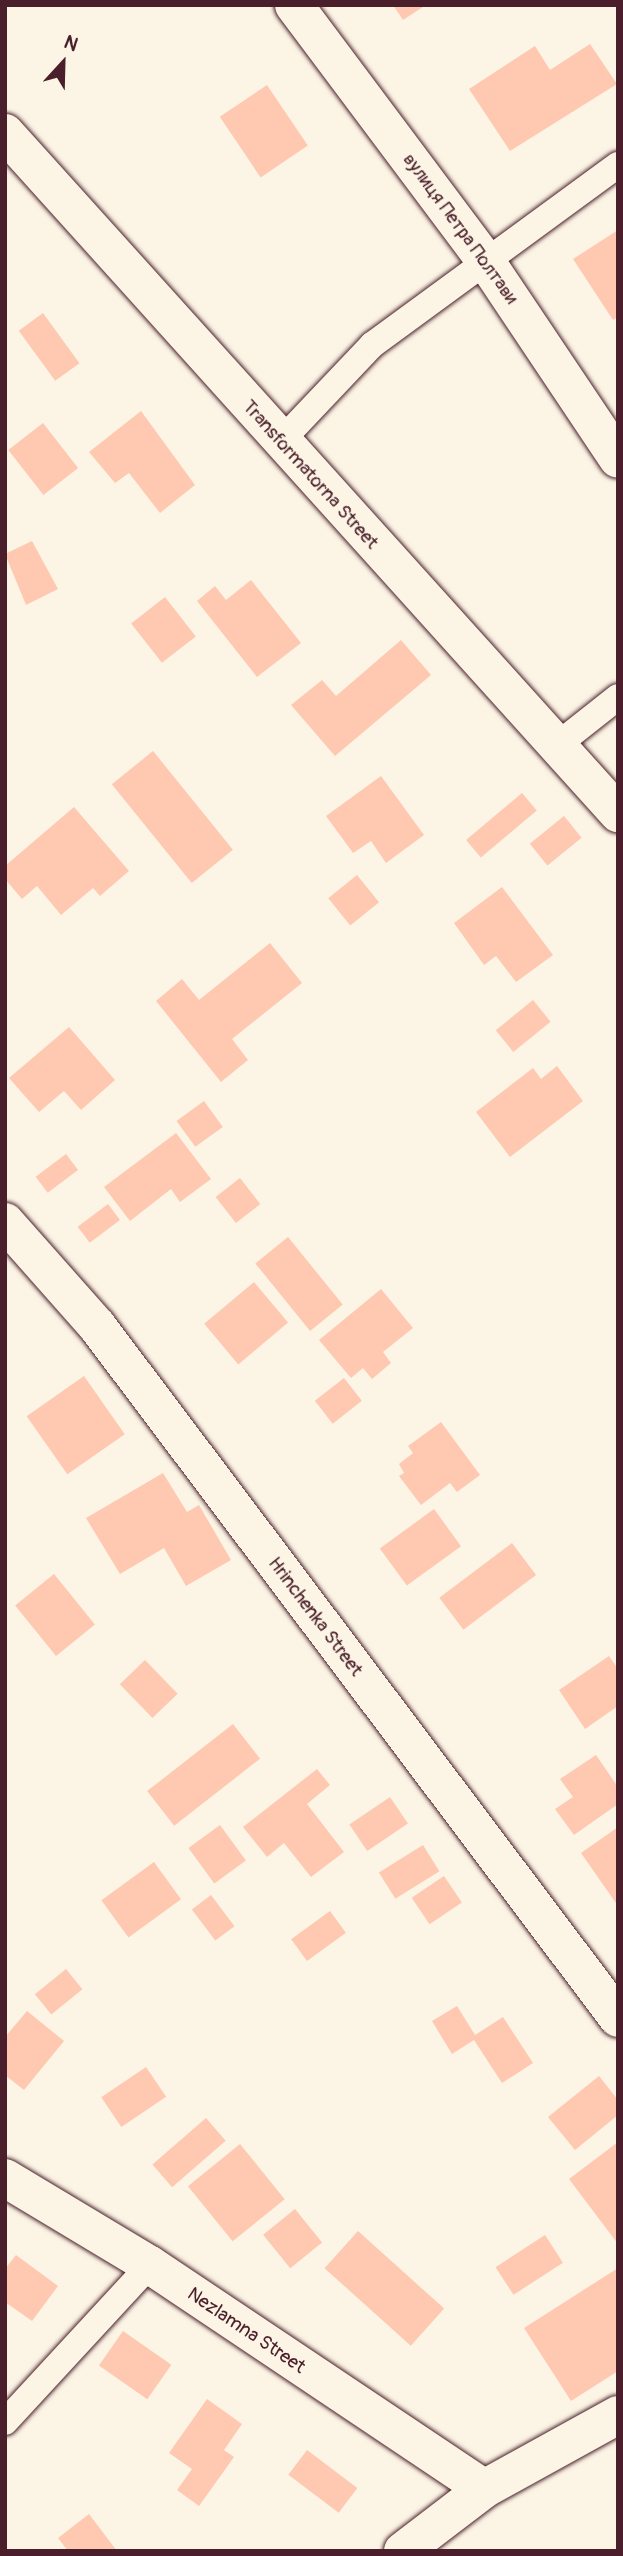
<!DOCTYPE html>
<meta charset="utf-8">
<style>
body{margin:0}
#map{position:relative;width:623px;height:2556px;overflow:hidden;background:#fcf5e5;font-family:Pangolin,sans-serif}
div>[style]{position:absolute}
.building>*{inset:0;background:#ffc8b1;transform-origin:0 0}
.roads{filter:drop-shadow(0 0 2px #4a1f2b) drop-shadow(0 0 2px #4a1f2b)}
.lane>*{height:26px;margin:-13px;padding:0 13px;transform-origin:13px;border-radius:13px;background:#fcf5e5}
.street>*{height:38px;margin:-19px;padding:0 19px;transform-origin:19px;border-radius:19px;background:#fcf5e5}
.secondary>*{height:38px;margin:-19px;padding:0 19px;transform-origin:19px;border-radius:19px;background:#fcf5e5}
span{translate:-50% -50%;white-space:nowrap;text-align:center;line-height:1.15;-webkit-text-stroke:6px #fcf5e5;paint-order:stroke}
.street-label{font-size:19px;color:#4a1f2b}
.frame{position:absolute;inset:0;border:7px solid #4a1f2b;pointer-events:none}
.north{position:absolute;left:28px;top:28px;width:70px;height:70px;-webkit-text-stroke:5px #fcf5e5;paint-order:stroke;rotate:22deg;font-size:19px;font-weight:700;line-height:28px;text-align:center;color:#4a1f2b}
.north::after{content:'';display:block;margin:auto;width:24px;height:32px;background:#4a1f2b;clip-path:polygon(50% 0,100% 100%,50% 72%,0 100%)}
</style>
<div id="map">
<div class="building">
<div style="clip-path:polygon(393px 5px,426px 5px,403px 20px)"></div>
<div style="clip-path:polygon(590px 44px,617px 84px,510px 151px,469px 89px,535px 46px,550px 70px)"></div>
<div style="left:267px;top:85px;width:73px;height:57px;rotate:56deg"></div>
<div style="clip-path:polygon(618px 230px,618px 317px,613px 320px,573px 259px)"></div>
<div style="left:43px;top:313px;width:62px;height:30px;rotate:54deg"></div>
<div style="clip-path:polygon(141px 411px,195px 485px,160px 513px,129px 473px,115px 483px,89px 452px)"></div>
<div style="left:43px;top:423px;width:57px;height:44px;rotate:52deg"></div>
<div style="clip-path:polygon(32px 541px,58px 589px,26px 605px,5px 554px)"></div>
<div style="clip-path:polygon(251px 580px,301px 643px,257px 677px,197px 601px,215px 586px,226px 600px)"></div>
<div style="left:165px;top:597px;width:50px;height:43px;rotate:52deg"></div>
<div style="clip-path:polygon(401px 640px,431px 675px,335px 756px,291px 705px,322px 680px,336px 696px)"></div>
<div style="left:153px;top:751px;width:127px;height:53px;rotate:51deg"></div>
<div style="clip-path:polygon(381px 776px,424px 835px,386px 863px,371px 841px,353px 853px,326px 816px)"></div>
<div style="left:522px;top:793px;width:23px;height:73px;rotate:50deg"></div>
<div style="clip-path:polygon(74px 807px,129px 871px,100px 896px,93px 888px,61px 915px,37px 886px,22px 899px,5px 879px,5px 866px)"></div>
<div style="left:564px;top:816px;width:28px;height:44px;rotate:51deg"></div>
<div style="left:357px;top:875px;width:35px;height:37px;rotate:51deg"></div>
<div style="clip-path:polygon(502px 887px,553px 955px,516px 982px,496px 956px,484px 965px,454px 923px)"></div>
<div style="clip-path:polygon(270px 943px,302px 983px,232px 1039px,248px 1060px,221px 1082px,156px 1001px,182px 979px,199px 1000px)"></div>
<div style="left:533px;top:1000px;width:28px;height:48px;rotate:51deg"></div>
<div style="clip-path:polygon(69px 1027px,115px 1080px,81px 1110px,64px 1091px,39px 1112px,9px 1078px)"></div>
<div style="clip-path:polygon(557px 1066px,583px 1101px,510px 1157px,476px 1112px,533px 1068px,541px 1079px)"></div>
<div style="left:204px;top:1101px;width:32px;height:34px;rotate:54deg"></div>
<div style="clip-path:polygon(176px 1133px,211px 1179px,180px 1202px,171px 1189px,130px 1221px,104px 1187px)"></div>
<div style="left:66px;top:1154px;width:20px;height:38px;rotate:53deg"></div>
<div style="left:240px;top:1178px;width:33px;height:31px;rotate:52deg"></div>
<div style="left:108px;top:1204px;width:20px;height:38px;rotate:53deg"></div>
<div style="left:288px;top:1237px;width:87px;height:42px;rotate:51deg"></div>
<div style="left:254px;top:1282px;width:53px;height:65px;rotate:50deg"></div>
<div style="clip-path:polygon(381px 1289px,413px 1328px,383px 1352px,391px 1363px,372px 1379px,363px 1368px,351px 1378px,319px 1340px)"></div>
<div style="left:84px;top:1376px;width:71px;height:70px;rotate:55deg"></div>
<div style="left:344px;top:1378px;width:29px;height:37px;rotate:52deg"></div>
<div style="clip-path:polygon(441px 1422px,480px 1475px,457px 1492px,450px 1483px,421px 1505px,399px 1476px,404px 1473px,399px 1464px,413px 1453px,408px 1446px)"></div>
<div style="clip-path:polygon(163px 1473px,187px 1512px,199px 1505px,231px 1560px,186px 1586px,164px 1548px,120px 1574px,86px 1518px)"></div>
<div style="left:434px;top:1509px;width:46px;height:67px;rotate:54deg"></div>
<div style="left:512px;top:1543px;width:40px;height:91px;rotate:53deg"></div>
<div style="left:54px;top:1574px;width:65px;height:50px;rotate:51deg"></div>
<div style="clip-path:polygon(609px 1656px,618px 1669px,618px 1706px,585px 1729px,559px 1690px)"></div>
<div style="left:145px;top:1660px;width:47px;height:35px;rotate:46deg"></div>
<div style="left:233px;top:1724px;width:44px;height:109px;rotate:52deg"></div>
<div style="clip-path:polygon(596px 1755px,618px 1787px,618px 1804px,574px 1835px,555px 1809px,573px 1797px,560px 1779px)"></div>
<div style="clip-path:polygon(317px 1769px,330px 1785px,307px 1804px,344px 1852px,311px 1877px,284px 1843px,267px 1857px,243px 1827px)"></div>
<div style="left:390px;top:1797px;width:32px;height:49px;rotate:56deg"></div>
<div style="left:220px;top:1825px;width:44px;height:39px;rotate:54deg"></div>
<div style="clip-path:polygon(618px 1827px,618px 1906px,581px 1853px)"></div>
<div style="left:423px;top:1845px;width:31px;height:52px;rotate:58deg"></div>
<div style="left:154px;top:1862px;width:46px;height:65px;rotate:54deg"></div>
<div style="left:444px;top:1876px;width:32px;height:39px;rotate:56deg"></div>
<div style="left:211px;top:1895px;width:39px;height:24px;rotate:53deg"></div>
<div style="left:330px;top:1911px;width:27px;height:48px;rotate:54deg"></div>
<div style="left:66px;top:1969px;width:26px;height:40px;rotate:51deg"></div>
<div style="clip-path:polygon(457px 2006px,475px 2035px,503px 2017px,533px 2063px,502px 2083px,474px 2040px,452px 2054px,432px 2021px)"></div>
<div style="clip-path:polygon(27px 2011px,64px 2041px,24px 2090px,5px 2075px,5px 2037px)"></div>
<div style="left:146px;top:2067px;width:36px;height:54px;rotate:56deg"></div>
<div style="clip-path:polygon(599px 2076px,618px 2100px,618px 2115px,575px 2150px,548px 2117px)"></div>
<div style="left:206px;top:2118px;width:30px;height:71px;rotate:49deg"></div>
<div style="clip-path:polygon(618px 2142px,618px 2244px,569px 2179px)"></div>
<div style="left:240px;top:2144px;width:71px;height:67px;rotate:51deg"></div>
<div style="left:295px;top:2209px;width:43px;height:41px;rotate:51deg"></div>
<div style="left:358px;top:2231px;width:116px;height:50px;rotate:42deg"></div>
<div style="left:545px;top:2235px;width:33px;height:59px;rotate:57deg"></div>
<div style="clip-path:polygon(16px 2255px,58px 2286px,32px 2321px,5px 2302px,5px 2269px)"></div>
<div style="clip-path:polygon(618px 2268px,618px 2371px,571px 2401px,524px 2328px)"></div>
<div style="left:123px;top:2331px;width:59px;height:42px;rotate:35deg"></div>
<div style="clip-path:polygon(207px 2399px,242px 2424px,224px 2450px,234px 2457px,199px 2506px,177px 2490px,192px 2469px,169px 2453px)"></div>
<div style="left:307px;top:2450px;width:63px;height:31px;rotate:37deg"></div>
<div style="clip-path:polygon(89px 2514px,117px 2551px,68px 2551px,58px 2538px)"></div>
</div>
<div class="roads">
<div class="lane">
<div style="left:280px;top:442px;width:134px;rotate:-46.5deg"></div>
<div style="left:372px;top:345px;width:305px;rotate:-36.2deg"></div>
<div style="left:556px;top:746px;width:79px;rotate:-38.3deg"></div>
<div style="left:5px;top:2422px;width:214px;rotate:-47.3deg"></div>
</div>
<div class="street">
<div style="left:294px;top:5px;width:319px;rotate:53.2deg"></div>
<div style="left:485px;top:260px;width:239px;rotate:56.2deg"></div>
<div style="left:5px;top:133px;width:916px;rotate:47.97deg"></div>
<div style="left:5px;top:1222px;width:139px;rotate:48.5deg"></div>
<div style="left:97px;top:1326px;width:866px;rotate:53.02deg"></div>
</div>
<div class="secondary">
<div style="left:5px;top:2178px;width:169px;rotate:31deg"></div>
<div style="left:150px;top:2265px;width:402px;rotate:33.8deg"></div>
<div style="left:403px;top:2551px;width:102px;rotate:-37.4deg"></div>
<div style="left:484px;top:2489px;width:153px;rotate:-28.9deg"></div>
</div>
</div>
<div class="street-label">
<span style="left:460px;top:229px;rotate:54deg">вулиця Петра Полтави</span>
<span style="left:310px;top:475px;rotate:48deg">Transformatorna Street</span>
<span style="left:315px;top:1617px;rotate:53deg">Hrinchenka Street</span>
<span style="left:246px;top:2331px;rotate:34deg">Nezlamna Street</span>
</div>
<div class="frame"></div>
<div class="north">N</div>
</div>
